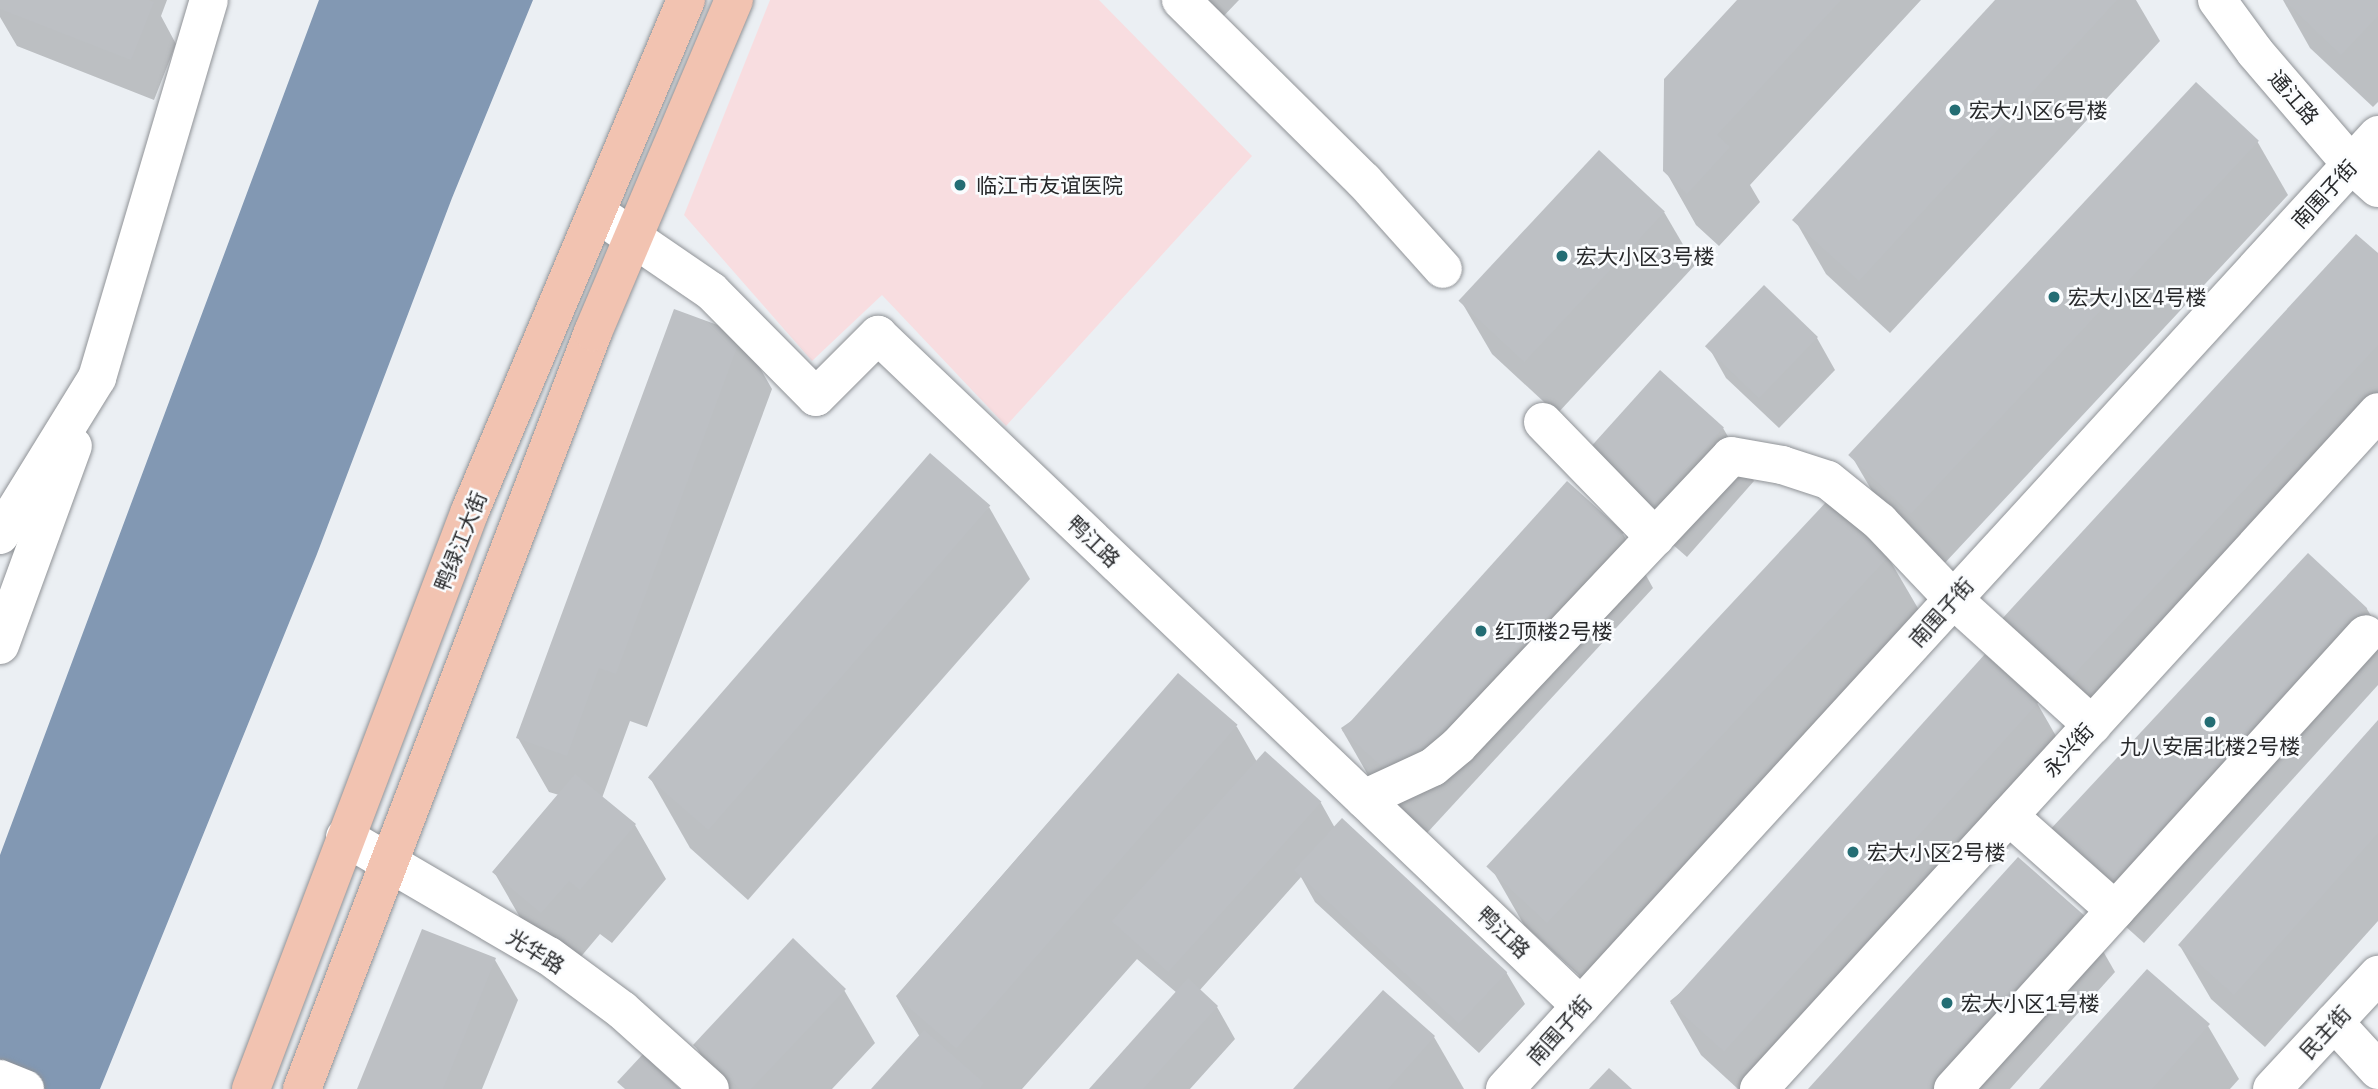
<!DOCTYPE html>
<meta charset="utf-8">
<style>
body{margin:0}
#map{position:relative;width:2378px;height:1089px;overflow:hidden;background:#ebeff3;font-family:"IBM Plex Sans","Noto Sans SC",sans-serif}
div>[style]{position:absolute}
.commercial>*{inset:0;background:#f8dde0}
.water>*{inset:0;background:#8298b3}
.shadow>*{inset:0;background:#0003}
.building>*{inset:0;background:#bdc0c4;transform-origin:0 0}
.roads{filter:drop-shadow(0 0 2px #909397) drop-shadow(0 0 2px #909397)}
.minor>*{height:38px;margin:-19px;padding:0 19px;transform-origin:19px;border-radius:19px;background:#fff}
.highway>*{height:38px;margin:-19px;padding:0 19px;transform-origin:19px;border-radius:19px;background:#f2c3b1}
.dots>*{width:19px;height:19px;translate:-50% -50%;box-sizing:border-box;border:4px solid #fafcfe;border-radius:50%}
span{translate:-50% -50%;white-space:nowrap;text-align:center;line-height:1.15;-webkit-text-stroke:5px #fafcfe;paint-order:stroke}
.street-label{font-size:21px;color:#28292b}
.poi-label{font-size:21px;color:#28292b}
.left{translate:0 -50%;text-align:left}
</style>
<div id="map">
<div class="commercial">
<div style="clip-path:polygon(770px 0,1099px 0,1252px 156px,1006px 426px,882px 295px,812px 361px,684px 215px)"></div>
</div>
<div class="water">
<div style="clip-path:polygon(319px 0,533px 0,452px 198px,317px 554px,100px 1089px,0 1089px,0 855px)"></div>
</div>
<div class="shadow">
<div style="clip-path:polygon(0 0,167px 0,161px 16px,176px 44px,154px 100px,17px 46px,0 17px)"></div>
<div style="clip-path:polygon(1194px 0,1239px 0,1217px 23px)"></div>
<div style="clip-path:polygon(1739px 0,1921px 0,1750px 185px,1760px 202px,1719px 246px,1696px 225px,1665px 170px)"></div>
<div style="clip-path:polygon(1998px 0,2136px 0,2160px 41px,1890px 333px,1826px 274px,1795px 220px)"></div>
<div style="clip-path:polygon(2283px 0,2378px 0,2378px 102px,2373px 107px,2310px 48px)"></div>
<div style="clip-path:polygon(2257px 141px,2288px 195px,1943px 565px,1882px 508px,1851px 455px)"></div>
<div style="clip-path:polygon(1664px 212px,1695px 265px,1557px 414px,1492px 354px,1461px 301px)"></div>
<div style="clip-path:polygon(2378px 256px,2378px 431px,2100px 733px,2003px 620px)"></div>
<div style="clip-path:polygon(1764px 288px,1817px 338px,1835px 370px,1779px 428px,1726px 378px,1708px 346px)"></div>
<div style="clip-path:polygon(741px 335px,772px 389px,647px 727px,630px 721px,602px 798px,635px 825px,666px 879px,612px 943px,600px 934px,573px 966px,525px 926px,494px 872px,559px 795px,549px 792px,518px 738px)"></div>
<div style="clip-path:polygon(1723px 428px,1754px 481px,1687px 557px,1624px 502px,1594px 448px)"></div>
<div style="clip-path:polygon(989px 507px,1030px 579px,748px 900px,690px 848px,649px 776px)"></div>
<div style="clip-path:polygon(1623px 534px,1653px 588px,1427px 833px,1372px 782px,1341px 728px)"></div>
<div style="clip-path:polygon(2308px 556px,2367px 609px,2378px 628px,2378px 685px,2144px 943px,2085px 890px)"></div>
<div style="clip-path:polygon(1888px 557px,1919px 610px,1583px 979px,1524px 925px,1493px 871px)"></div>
<div style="clip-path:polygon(1178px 675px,1237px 727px,1257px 762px,1321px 803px,1335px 828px,1506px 972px,1525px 1004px,1479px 1053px,1315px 902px,1301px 877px,1199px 991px,1217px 1007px,1235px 1039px,1190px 1089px,1091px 1089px,1177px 993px,1137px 959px,1022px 1089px,874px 1089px,920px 1037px,896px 996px)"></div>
<div style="clip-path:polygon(2037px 703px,2068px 757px,1764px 1089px,1738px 1089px,1701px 1055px,1670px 1001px)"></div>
<div style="clip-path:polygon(2378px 723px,2378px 921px,2265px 1047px,2211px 999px,2180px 946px)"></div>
<div style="clip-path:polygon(2084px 918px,2115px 972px,2010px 1089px,1811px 1089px)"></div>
<div style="clip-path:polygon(495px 960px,518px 1000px,482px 1089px,359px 1089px)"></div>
<div style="clip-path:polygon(844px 990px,875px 1043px,832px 1089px,720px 1089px,695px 1045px)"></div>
<div style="clip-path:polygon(1383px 992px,1434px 1037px,1464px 1089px,1296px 1089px)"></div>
<div style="clip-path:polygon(2208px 1026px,2239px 1079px,2230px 1089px,2042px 1089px)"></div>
</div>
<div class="building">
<div style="clip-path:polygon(0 0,149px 0,154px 2px,131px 60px,0 9px)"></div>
<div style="clip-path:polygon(1737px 0,1841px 0,1717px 135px,1730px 147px,1687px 194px,1663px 171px,1664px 79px)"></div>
<div style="clip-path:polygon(1995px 0,2117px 0,1859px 281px,1792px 220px)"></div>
<div style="clip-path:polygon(2284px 0,2378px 0,2378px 16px,2341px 55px)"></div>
<div style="left:2196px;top:82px;width:86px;height:510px;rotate:43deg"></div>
<div style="left:1599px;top:150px;width:90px;height:206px;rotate:43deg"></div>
<div style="clip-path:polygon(2356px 234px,2378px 253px,2378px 345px,2068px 681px,2001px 620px)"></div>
<div style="left:1764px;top:285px;width:75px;height:85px;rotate:44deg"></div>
<div style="clip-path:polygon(674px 309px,742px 334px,616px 674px,599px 668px,567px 756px,516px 738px)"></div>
<div style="left:1660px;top:370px;width:86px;height:104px;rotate:42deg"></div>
<div style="left:930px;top:453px;width:80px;height:430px;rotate:41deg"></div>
<div style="left:1567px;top:481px;width:77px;height:336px;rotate:42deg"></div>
<div style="left:1828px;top:500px;width:83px;height:501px;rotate:43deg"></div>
<div style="left:2308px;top:553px;width:81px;height:382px;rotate:43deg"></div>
<div style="left:1985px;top:654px;width:72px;height:470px;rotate:42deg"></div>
<div style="left:1178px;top:673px;width:79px;height:429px;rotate:41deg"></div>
<div style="clip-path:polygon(2378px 720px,2378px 833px,2234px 995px,2178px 945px)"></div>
<div style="left:1265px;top:751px;width:76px;height:229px;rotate:42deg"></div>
<div style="clip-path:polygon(575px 774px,636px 824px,580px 890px,569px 881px,541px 913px,492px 872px)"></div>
<div style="left:1342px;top:818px;width:226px;height:71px;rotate:43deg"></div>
<div style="clip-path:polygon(2018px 857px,2086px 917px,1931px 1089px,1808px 1089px)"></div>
<div style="clip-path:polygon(422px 929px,496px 958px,443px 1089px,357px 1089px)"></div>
<div style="clip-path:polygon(793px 938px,846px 989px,751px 1089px,740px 1089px,693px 1045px)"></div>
<div style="clip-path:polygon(2147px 969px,2210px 1024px,2152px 1089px,2039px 1089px)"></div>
<div style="clip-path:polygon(1188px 978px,1218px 1006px,1143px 1089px,1089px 1089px)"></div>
<div style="clip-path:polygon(1383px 990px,1435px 1036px,1388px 1089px,1293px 1089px)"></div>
<div style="clip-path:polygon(924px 1030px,984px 1083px,979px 1089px,871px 1089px)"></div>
<div style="clip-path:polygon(643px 1054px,680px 1089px,625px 1089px,617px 1082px)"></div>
<div style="clip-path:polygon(1609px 1068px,1632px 1089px,1589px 1089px)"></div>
</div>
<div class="roads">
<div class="minor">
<div style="left:1181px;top:0;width:257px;rotate:44.7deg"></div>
<div style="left:1364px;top:181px;width:118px;rotate:48.1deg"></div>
<div style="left:2217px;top:0;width:64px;rotate:53.8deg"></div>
<div style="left:2255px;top:52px;width:148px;rotate:49.4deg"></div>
<div style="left:2351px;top:164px;width:36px;rotate:42deg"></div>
<div style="left:597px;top:213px;width:138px;rotate:34.4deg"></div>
<div style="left:711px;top:291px;width:149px;rotate:45.3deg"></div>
<div style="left:816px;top:397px;width:88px;rotate:-45deg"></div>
<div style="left:878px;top:335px;width:972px;rotate:43.67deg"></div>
<div style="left:1543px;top:422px;width:161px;rotate:45.8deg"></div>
<div style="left:0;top:535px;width:185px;rotate:-58.3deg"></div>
<div style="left:97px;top:378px;width:394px;rotate:-73.5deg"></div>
<div style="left:0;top:645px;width:212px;rotate:-69.9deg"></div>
<div style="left:1364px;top:799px;width:76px;rotate:-24.9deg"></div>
<div style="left:1433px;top:767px;width:33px;rotate:-40deg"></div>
<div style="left:1458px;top:746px;width:398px;rotate:-46.7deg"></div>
<div style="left:1731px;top:456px;width:52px;rotate:10deg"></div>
<div style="left:1782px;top:465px;width:48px;rotate:18.1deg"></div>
<div style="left:1828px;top:480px;width:67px;rotate:38.9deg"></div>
<div style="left:1880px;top:522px;width:106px;rotate:46.5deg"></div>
<div style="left:1953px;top:599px;width:188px;rotate:42.2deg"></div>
<div style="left:2009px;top:816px;width:142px;rotate:41.6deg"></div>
<div style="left:345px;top:837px;width:236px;rotate:30.3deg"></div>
<div style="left:549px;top:956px;width:91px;rotate:36.5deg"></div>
<div style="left:622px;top:1010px;width:118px;rotate:41.9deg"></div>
<div style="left:2334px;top:1022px;width:65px;rotate:47.5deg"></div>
<div style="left:0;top:1079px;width:27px;rotate:22deg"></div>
<div style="left:1505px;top:1089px;width:1293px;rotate:-47.54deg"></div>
<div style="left:1759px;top:1089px;width:917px;rotate:-47.56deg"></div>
<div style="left:1953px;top:1089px;width:614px;rotate:-47.77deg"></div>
<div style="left:2272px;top:1089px;width:156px;rotate:-47.1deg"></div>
</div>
<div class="highway">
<div style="left:251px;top:1089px;width:618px;rotate:-69.25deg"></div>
<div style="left:470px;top:511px;width:555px;rotate:-67.09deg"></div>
<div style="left:302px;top:1089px;width:811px;rotate:-68.97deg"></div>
<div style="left:593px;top:332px;width:361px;rotate:-67deg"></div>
</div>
</div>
<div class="dots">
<div style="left:1955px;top:110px;background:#236d74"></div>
<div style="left:960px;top:185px;background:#236d74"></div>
<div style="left:1562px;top:256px;background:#236d74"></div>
<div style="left:2054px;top:297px;background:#236d74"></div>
<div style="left:1481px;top:631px;background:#236d74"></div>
<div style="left:2210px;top:722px;background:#236d74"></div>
<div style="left:1853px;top:852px;background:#236d74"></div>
<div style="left:1947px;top:1003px;background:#236d74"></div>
</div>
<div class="street-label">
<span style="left:2294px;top:97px;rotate:49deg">通江路</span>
<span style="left:2324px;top:194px;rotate:-47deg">南围子街</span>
<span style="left:460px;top:541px;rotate:-68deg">鸭绿江大街</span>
<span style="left:1094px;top:541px;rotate:44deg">鸭江路</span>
<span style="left:1941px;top:612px;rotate:-48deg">南围子街</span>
<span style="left:2068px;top:750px;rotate:-48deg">永兴街</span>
<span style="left:1504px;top:932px;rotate:44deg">鸭江路</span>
<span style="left:536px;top:951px;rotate:32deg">光华路</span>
<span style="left:1559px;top:1030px;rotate:-48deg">南围子街</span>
<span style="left:2325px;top:1032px;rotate:-47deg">民主街</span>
</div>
<div class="poi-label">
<span class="left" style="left:1969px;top:110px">宏大小区6号楼</span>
<span class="left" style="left:976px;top:185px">临江市友谊医院</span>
<span class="left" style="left:1576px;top:256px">宏大小区3号楼</span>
<span class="left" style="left:2068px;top:297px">宏大小区4号楼</span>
<span class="left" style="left:1495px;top:631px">红顶楼2号楼</span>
<span style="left:2210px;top:746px">九八安居北楼2号楼</span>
<span class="left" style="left:1867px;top:852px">宏大小区2号楼</span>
<span class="left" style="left:1961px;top:1003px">宏大小区1号楼</span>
</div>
</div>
